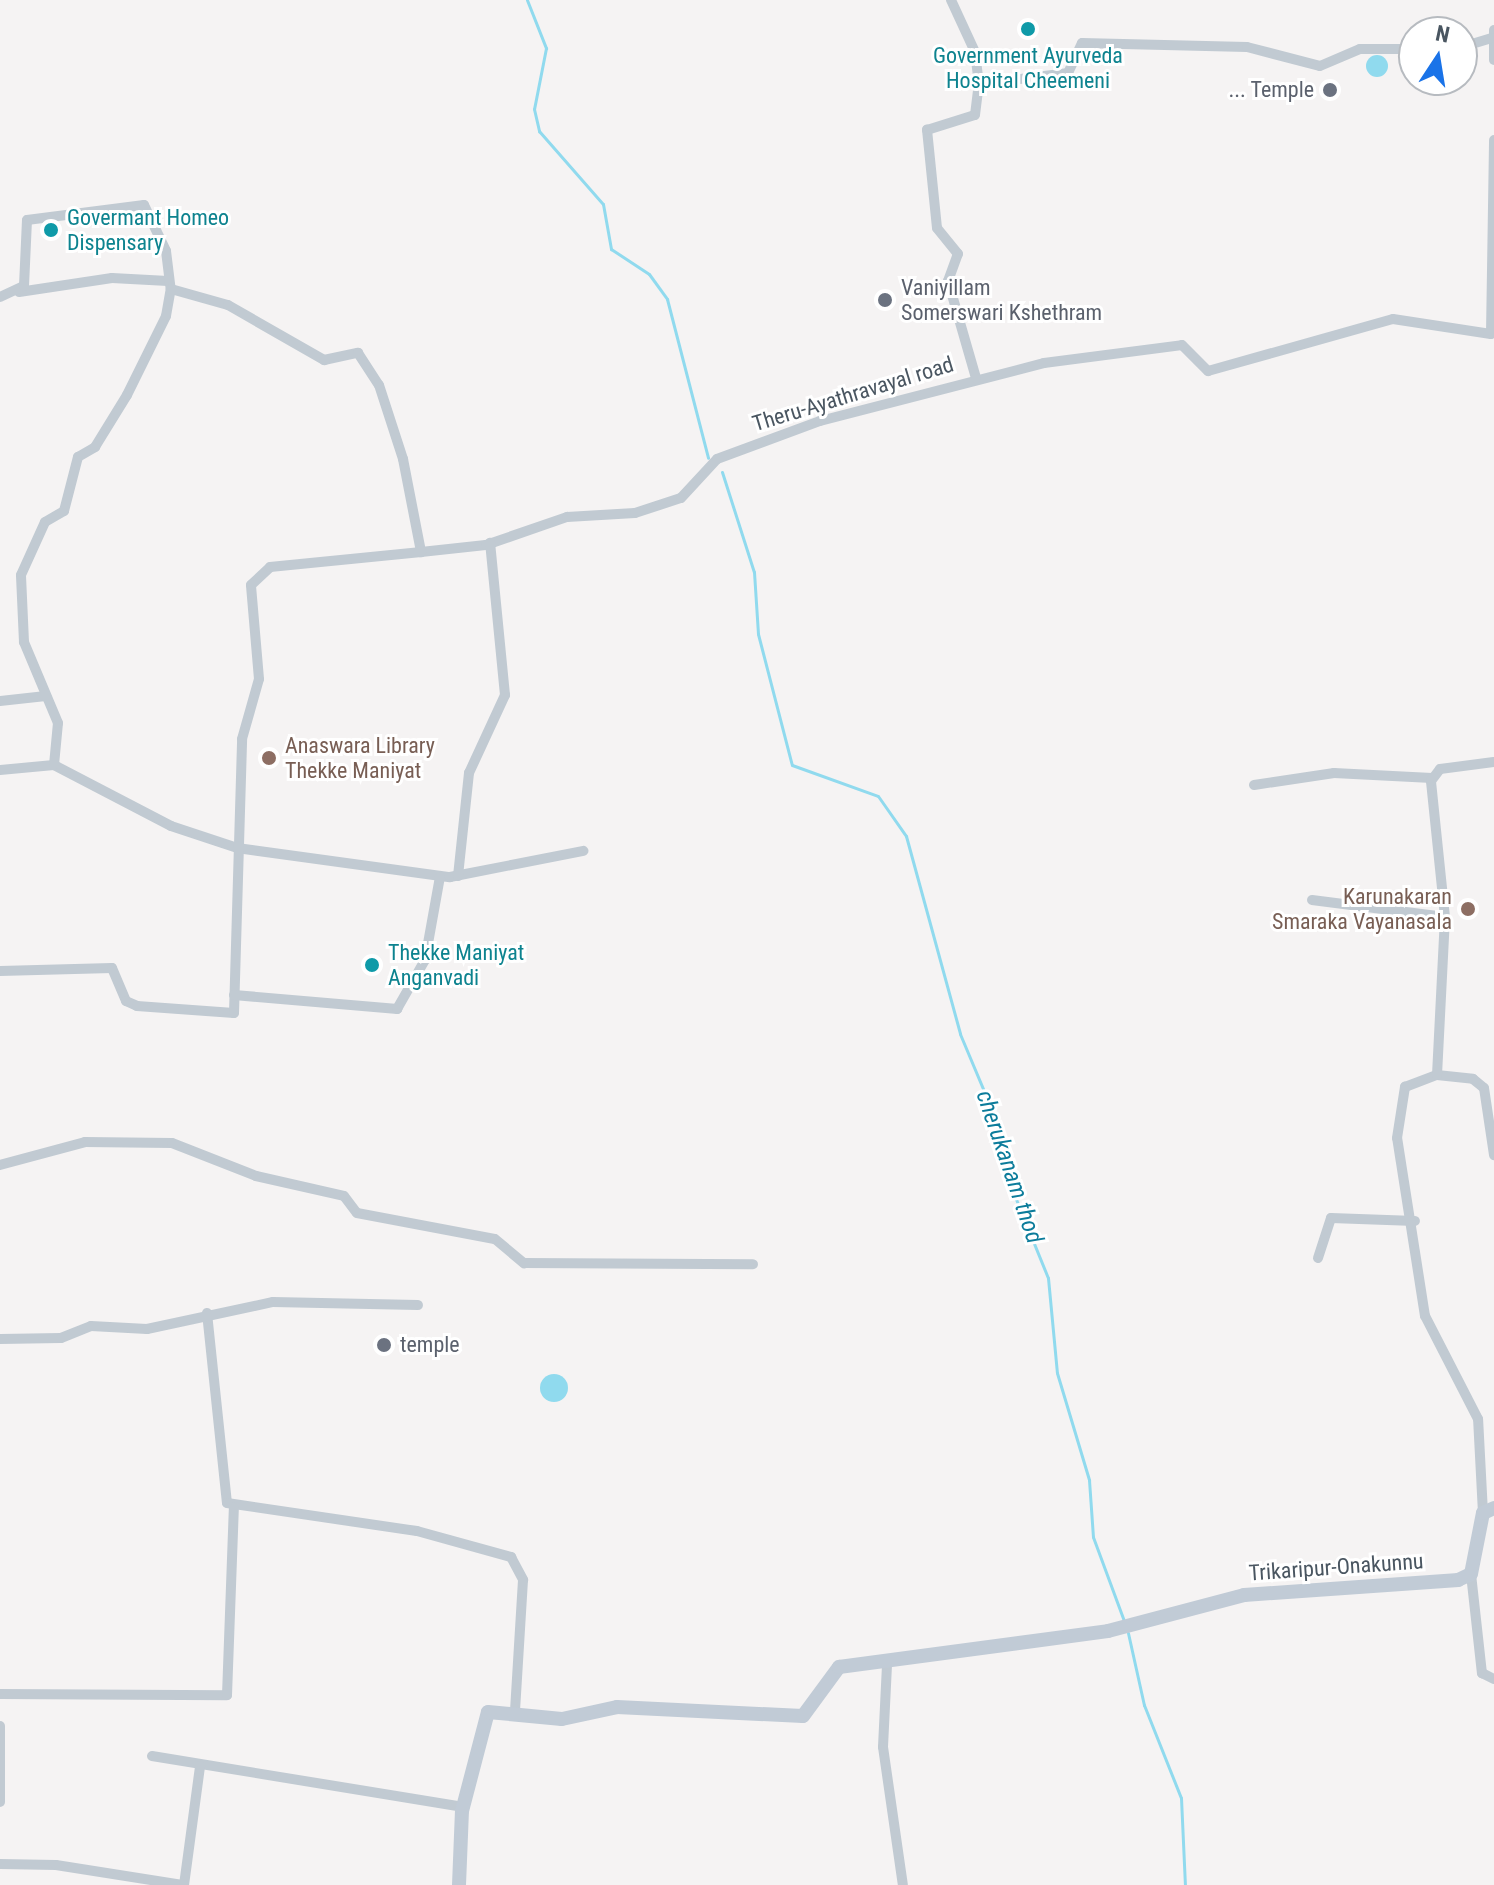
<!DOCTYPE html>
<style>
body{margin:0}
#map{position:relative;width:1494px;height:1885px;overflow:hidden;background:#f5f3f3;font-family:"Roboto Condensed",sans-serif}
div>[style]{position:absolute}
.water>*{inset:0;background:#90daee}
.round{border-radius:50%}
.stream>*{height:3px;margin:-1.5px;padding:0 1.5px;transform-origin:1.5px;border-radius:1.5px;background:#90daee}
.street>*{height:10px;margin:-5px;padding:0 5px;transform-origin:5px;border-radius:5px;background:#c1cad2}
.secondary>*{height:14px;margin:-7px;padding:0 7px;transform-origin:7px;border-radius:7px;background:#c1cbd6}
.dots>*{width:22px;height:22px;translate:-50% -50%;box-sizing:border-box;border:4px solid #fff;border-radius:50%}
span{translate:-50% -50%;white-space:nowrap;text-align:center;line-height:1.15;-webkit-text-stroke:6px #fff;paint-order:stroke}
.culture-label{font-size:22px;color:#0d838f}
.left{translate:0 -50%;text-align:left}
.worship-label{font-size:22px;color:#5b616d}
.right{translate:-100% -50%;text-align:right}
.street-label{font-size:22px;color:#4a5661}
.education-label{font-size:22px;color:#785e54}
.water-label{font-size:24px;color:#0c7c9b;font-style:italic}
.north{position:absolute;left:1398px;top:16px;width:80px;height:80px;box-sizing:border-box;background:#fff;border:2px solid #b7bbc0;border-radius:50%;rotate:12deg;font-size:22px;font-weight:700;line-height:32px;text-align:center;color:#4a5661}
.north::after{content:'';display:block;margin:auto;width:28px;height:36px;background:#1a73e8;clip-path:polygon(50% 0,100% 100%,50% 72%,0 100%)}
</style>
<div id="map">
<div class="water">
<div class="round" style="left:1366px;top:55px;width:22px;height:22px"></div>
<div class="round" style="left:540px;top:1374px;width:28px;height:28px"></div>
</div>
<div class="stream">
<div style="left:527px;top:0;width:52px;rotate:68.4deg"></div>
<div style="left:546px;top:48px;width:62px;rotate:101.1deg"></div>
<div style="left:534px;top:109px;width:23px;rotate:77deg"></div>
<div style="left:539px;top:131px;width:97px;rotate:48.8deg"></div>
<div style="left:603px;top:204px;width:46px;rotate:79.9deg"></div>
<div style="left:611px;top:249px;width:45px;rotate:33.3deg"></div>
<div style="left:649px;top:274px;width:31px;rotate:54deg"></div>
<div style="left:667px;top:299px;width:164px;rotate:75.5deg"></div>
<div style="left:722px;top:472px;width:105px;rotate:72.3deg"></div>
<div style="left:754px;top:572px;width:62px;rotate:86.3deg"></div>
<div style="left:758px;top:634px;width:135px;rotate:75.5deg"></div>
<div style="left:792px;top:765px;width:91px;rotate:19.8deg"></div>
<div style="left:878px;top:796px;width:49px;rotate:55deg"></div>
<div style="left:906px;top:836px;width:205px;rotate:74.7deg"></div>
<div style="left:960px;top:1034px;width:121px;rotate:67.2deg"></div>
<div style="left:1007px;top:1146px;width:31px;rotate:90deg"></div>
<div style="left:1007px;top:1177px;width:109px;rotate:67.9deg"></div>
<div style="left:1048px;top:1278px;width:95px;rotate:84.6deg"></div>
<div style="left:1057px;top:1373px;width:112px;rotate:73.3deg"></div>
<div style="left:1089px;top:1480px;width:57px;rotate:86deg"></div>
<div style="left:1093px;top:1537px;width:90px;rotate:69.7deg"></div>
<div style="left:1128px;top:1633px;width:74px;rotate:77.5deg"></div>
<div style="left:1144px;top:1705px;width:100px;rotate:68.3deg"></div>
<div style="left:1181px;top:1798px;width:87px;rotate:87.4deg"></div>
</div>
<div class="street">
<div style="left:951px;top:0;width:57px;rotate:65.2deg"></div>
<div style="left:975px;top:52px;width:32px;rotate:83deg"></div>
<div style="left:1494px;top:30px;width:30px;rotate:90deg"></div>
<div style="left:1462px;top:47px;width:31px;rotate:-17deg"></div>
<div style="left:19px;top:292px;width:94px;rotate:-8.6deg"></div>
<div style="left:112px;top:278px;width:56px;rotate:3.1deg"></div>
<div style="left:0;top:297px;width:26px;rotate:-25deg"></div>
<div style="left:24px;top:286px;width:66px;rotate:-87.4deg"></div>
<div style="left:27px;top:220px;width:118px;rotate:-7.3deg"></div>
<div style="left:144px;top:205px;width:51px;rotate:64.4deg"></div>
<div style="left:166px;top:251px;width:38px;rotate:83deg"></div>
<div style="left:171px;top:289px;width:59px;rotate:15.7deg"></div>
<div style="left:228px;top:305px;width:111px;rotate:29.8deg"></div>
<div style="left:324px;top:360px;width:35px;rotate:-12deg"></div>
<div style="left:358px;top:353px;width:38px;rotate:57deg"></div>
<div style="left:379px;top:385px;width:78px;rotate:72deg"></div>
<div style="left:403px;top:459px;width:95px;rotate:79deg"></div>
<div style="left:421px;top:552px;width:65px;rotate:-6.1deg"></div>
<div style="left:486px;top:545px;width:86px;rotate:-19.1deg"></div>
<div style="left:567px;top:517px;width:68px;rotate:-3.4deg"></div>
<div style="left:635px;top:513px;width:48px;rotate:-18.1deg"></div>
<div style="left:681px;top:498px;width:53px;rotate:-47.3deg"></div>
<div style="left:717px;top:459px;width:110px;rotate:-20.3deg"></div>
<div style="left:820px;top:421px;width:231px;rotate:-14.5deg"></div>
<div style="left:1044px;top:363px;width:139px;rotate:-7.4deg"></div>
<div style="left:1182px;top:345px;width:37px;rotate:45deg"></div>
<div style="left:1208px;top:371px;width:192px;rotate:-15.7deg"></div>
<div style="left:1393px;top:319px;width:99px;rotate:8.7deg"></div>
<div style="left:1491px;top:334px;width:194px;rotate:-89.1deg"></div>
<div style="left:976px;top:378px;width:101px;rotate:-106.1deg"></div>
<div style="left:948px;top:281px;width:29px;rotate:-70deg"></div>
<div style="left:958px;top:254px;width:33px;rotate:-129deg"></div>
<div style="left:937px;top:228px;width:99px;rotate:-95.8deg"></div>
<div style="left:927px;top:130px;width:50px;rotate:-17.4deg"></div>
<div style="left:975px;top:115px;width:31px;rotate:-83deg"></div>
<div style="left:979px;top:84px;width:90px;rotate:-7deg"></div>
<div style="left:1068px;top:73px;width:33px;rotate:-65deg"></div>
<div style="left:1082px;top:43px;width:165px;rotate:1.4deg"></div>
<div style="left:1247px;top:47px;width:75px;rotate:14.6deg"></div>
<div style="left:1320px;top:66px;width:43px;rotate:-23deg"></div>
<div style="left:1360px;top:49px;width:54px"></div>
<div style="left:0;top:701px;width:46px;rotate:-6.2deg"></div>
<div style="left:54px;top:765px;width:132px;rotate:27.5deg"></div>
<div style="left:171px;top:826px;width:70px;rotate:18.4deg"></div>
<div style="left:237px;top:848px;width:215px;rotate:7.8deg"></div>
<div style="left:450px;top:877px;width:136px;rotate:-11.1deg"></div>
<div style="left:0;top:770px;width:54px;rotate:-5.3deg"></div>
<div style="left:54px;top:765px;width:42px;rotate:-84.6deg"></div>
<div style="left:58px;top:723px;width:88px;rotate:-112.8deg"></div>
<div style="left:24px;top:642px;width:67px;rotate:-92.6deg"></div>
<div style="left:21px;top:575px;width:58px;rotate:-65.6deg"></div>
<div style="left:45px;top:522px;width:22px;rotate:-30deg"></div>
<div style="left:64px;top:511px;width:56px;rotate:-75.5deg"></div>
<div style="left:78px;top:457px;width:20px;rotate:-30deg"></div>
<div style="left:95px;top:447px;width:61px;rotate:-58.4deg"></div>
<div style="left:127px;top:395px;width:88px;rotate:-63.7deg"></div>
<div style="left:166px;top:316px;width:27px;rotate:-80deg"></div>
<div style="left:1254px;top:785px;width:81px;rotate:-8.5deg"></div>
<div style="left:1334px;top:773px;width:98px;rotate:2.9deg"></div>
<div style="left:458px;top:876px;width:104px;rotate:-83.9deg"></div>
<div style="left:469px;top:773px;width:86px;rotate:-65.2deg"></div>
<div style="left:505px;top:695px;width:153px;rotate:-95.6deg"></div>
<div style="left:1312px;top:900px;width:134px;rotate:7.3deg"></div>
<div style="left:0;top:971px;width:112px;rotate:-1.5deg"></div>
<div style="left:112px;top:968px;width:36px;rotate:67deg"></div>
<div style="left:126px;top:1001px;width:12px;rotate:24deg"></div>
<div style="left:137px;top:1006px;width:97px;rotate:4.1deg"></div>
<div style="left:234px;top:1013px;width:274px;rotate:-88.3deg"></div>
<div style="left:242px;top:739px;width:62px;rotate:-74.2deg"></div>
<div style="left:259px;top:679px;width:94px;rotate:-94.9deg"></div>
<div style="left:251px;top:585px;width:26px;rotate:-43deg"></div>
<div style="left:270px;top:567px;width:152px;rotate:-5.7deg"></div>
<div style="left:234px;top:995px;width:164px;rotate:4.9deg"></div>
<div style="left:397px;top:1009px;width:56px;rotate:-60.3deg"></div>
<div style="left:425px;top:960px;width:84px;rotate:-79.8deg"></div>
<div style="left:1437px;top:1075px;width:36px;rotate:6deg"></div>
<div style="left:1473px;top:1079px;width:14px;rotate:39deg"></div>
<div style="left:1484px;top:1088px;width:68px;rotate:81.5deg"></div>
<div style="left:0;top:1165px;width:88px;rotate:-15.1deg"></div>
<div style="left:85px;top:1142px;width:87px;rotate:0.7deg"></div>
<div style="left:172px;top:1143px;width:90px;rotate:21.4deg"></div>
<div style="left:256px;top:1176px;width:90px;rotate:12.8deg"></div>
<div style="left:344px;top:1196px;width:21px;rotate:53deg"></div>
<div style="left:357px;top:1213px;width:140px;rotate:10.7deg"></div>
<div style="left:495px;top:1239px;width:38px;rotate:40deg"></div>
<div style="left:524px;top:1263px;width:229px;rotate:0.3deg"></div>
<div style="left:1318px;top:1258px;width:42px;rotate:-72deg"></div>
<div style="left:1331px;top:1218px;width:84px;rotate:2deg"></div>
<div style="left:207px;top:1313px;width:191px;rotate:84deg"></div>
<div style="left:227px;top:1503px;width:192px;rotate:8.4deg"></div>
<div style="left:417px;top:1531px;width:98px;rotate:15.5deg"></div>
<div style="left:511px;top:1557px;width:26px;rotate:62deg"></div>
<div style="left:523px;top:1580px;width:131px;rotate:93.5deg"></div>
<div style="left:0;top:1339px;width:61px;rotate:-0.9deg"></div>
<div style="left:61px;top:1338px;width:32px;rotate:-22deg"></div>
<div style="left:91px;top:1326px;width:56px;rotate:3.1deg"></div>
<div style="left:147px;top:1329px;width:129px;rotate:-12.1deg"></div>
<div style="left:273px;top:1302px;width:145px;rotate:1.2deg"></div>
<div style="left:1483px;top:1513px;width:94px;rotate:-93deg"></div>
<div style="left:1478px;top:1419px;width:116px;rotate:-117.2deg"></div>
<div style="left:1425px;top:1316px;width:180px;rotate:-98.9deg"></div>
<div style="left:1397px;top:1138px;width:52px;rotate:-81.1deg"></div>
<div style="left:1405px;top:1087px;width:34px;rotate:-21deg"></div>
<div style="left:1437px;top:1075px;width:158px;rotate:-87.1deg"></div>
<div style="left:1445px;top:917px;width:137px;rotate:-95.9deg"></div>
<div style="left:1431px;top:781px;width:15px;rotate:-53deg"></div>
<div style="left:1440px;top:769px;width:54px;rotate:-7.4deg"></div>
<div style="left:1471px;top:1574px;width:100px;rotate:83.7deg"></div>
<div style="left:1482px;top:1673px;width:13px;rotate:27deg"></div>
<div style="left:887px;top:1665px;width:82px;rotate:92.8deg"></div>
<div style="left:883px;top:1747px;width:139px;rotate:81.8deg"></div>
<div style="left:0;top:1694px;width:227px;rotate:0.3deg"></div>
<div style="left:227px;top:1695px;width:188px;rotate:-87.9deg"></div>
<div style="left:0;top:1726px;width:76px;rotate:90deg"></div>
<div style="left:152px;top:1756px;width:314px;rotate:9.3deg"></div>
<div style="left:0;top:1864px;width:56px;rotate:1deg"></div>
<div style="left:56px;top:1865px;width:128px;rotate:9deg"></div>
<div style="left:184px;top:1885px;width:120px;rotate:-82.3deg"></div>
</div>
<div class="secondary">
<div style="left:459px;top:1885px;width:74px;rotate:-87.7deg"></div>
<div style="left:462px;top:1811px;width:102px;rotate:-75.3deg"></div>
<div style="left:488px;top:1712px;width:74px;rotate:5.4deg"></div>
<div style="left:562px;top:1719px;width:56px;rotate:-12.3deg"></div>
<div style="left:617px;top:1707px;width:186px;rotate:2.8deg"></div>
<div style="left:803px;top:1716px;width:61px;rotate:-53.7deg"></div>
<div style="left:839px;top:1667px;width:271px;rotate:-7.6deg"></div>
<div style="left:1108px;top:1631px;width:141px;rotate:-14.8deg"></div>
<div style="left:1244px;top:1595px;width:215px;rotate:-4deg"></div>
<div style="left:1458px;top:1580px;width:14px;rotate:-25deg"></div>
<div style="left:1471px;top:1574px;width:62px;rotate:-78.9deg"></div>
<div style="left:1483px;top:1513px;width:12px;rotate:-24deg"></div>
</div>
<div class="dots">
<div style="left:1028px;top:29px;background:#0f9aa8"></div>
<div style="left:1330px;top:90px;background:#6b7280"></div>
<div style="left:51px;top:230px;background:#0f9aa8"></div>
<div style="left:885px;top:300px;background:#6b7280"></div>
<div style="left:269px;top:758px;background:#8d6e63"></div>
<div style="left:1468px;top:909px;background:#8d6e63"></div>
<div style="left:372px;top:965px;background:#0f9aa8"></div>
<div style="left:384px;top:1345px;background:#6b7280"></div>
</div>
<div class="culture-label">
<span style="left:1028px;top:68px">Government Ayurveda<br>Hospital Cheemeni</span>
<span class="left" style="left:67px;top:230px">Govermant Homeo<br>Dispensary</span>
<span class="left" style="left:388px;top:965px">Thekke Maniyat<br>Anganvadi</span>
</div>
<div class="worship-label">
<span class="right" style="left:1314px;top:90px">... Temple</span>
<span class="left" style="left:901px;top:300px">Vaniyillam<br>Somerswari Kshethram</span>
<span class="left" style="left:400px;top:1345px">temple</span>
</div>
<div class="street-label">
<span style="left:853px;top:394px;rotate:-17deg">Theru-Ayathravayal road</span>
<span style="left:1336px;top:1567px;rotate:-4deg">Trikaripur-Onakunnu</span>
</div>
<div class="education-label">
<span class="left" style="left:285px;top:758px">Anaswara Library<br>Thekke Maniyat</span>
<span class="right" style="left:1452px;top:909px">Karunakaran<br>Smaraka Vayanasala</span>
</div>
<div class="water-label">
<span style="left:1009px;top:1167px;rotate:71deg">cherukanam thod</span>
</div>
<div class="north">N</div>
</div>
